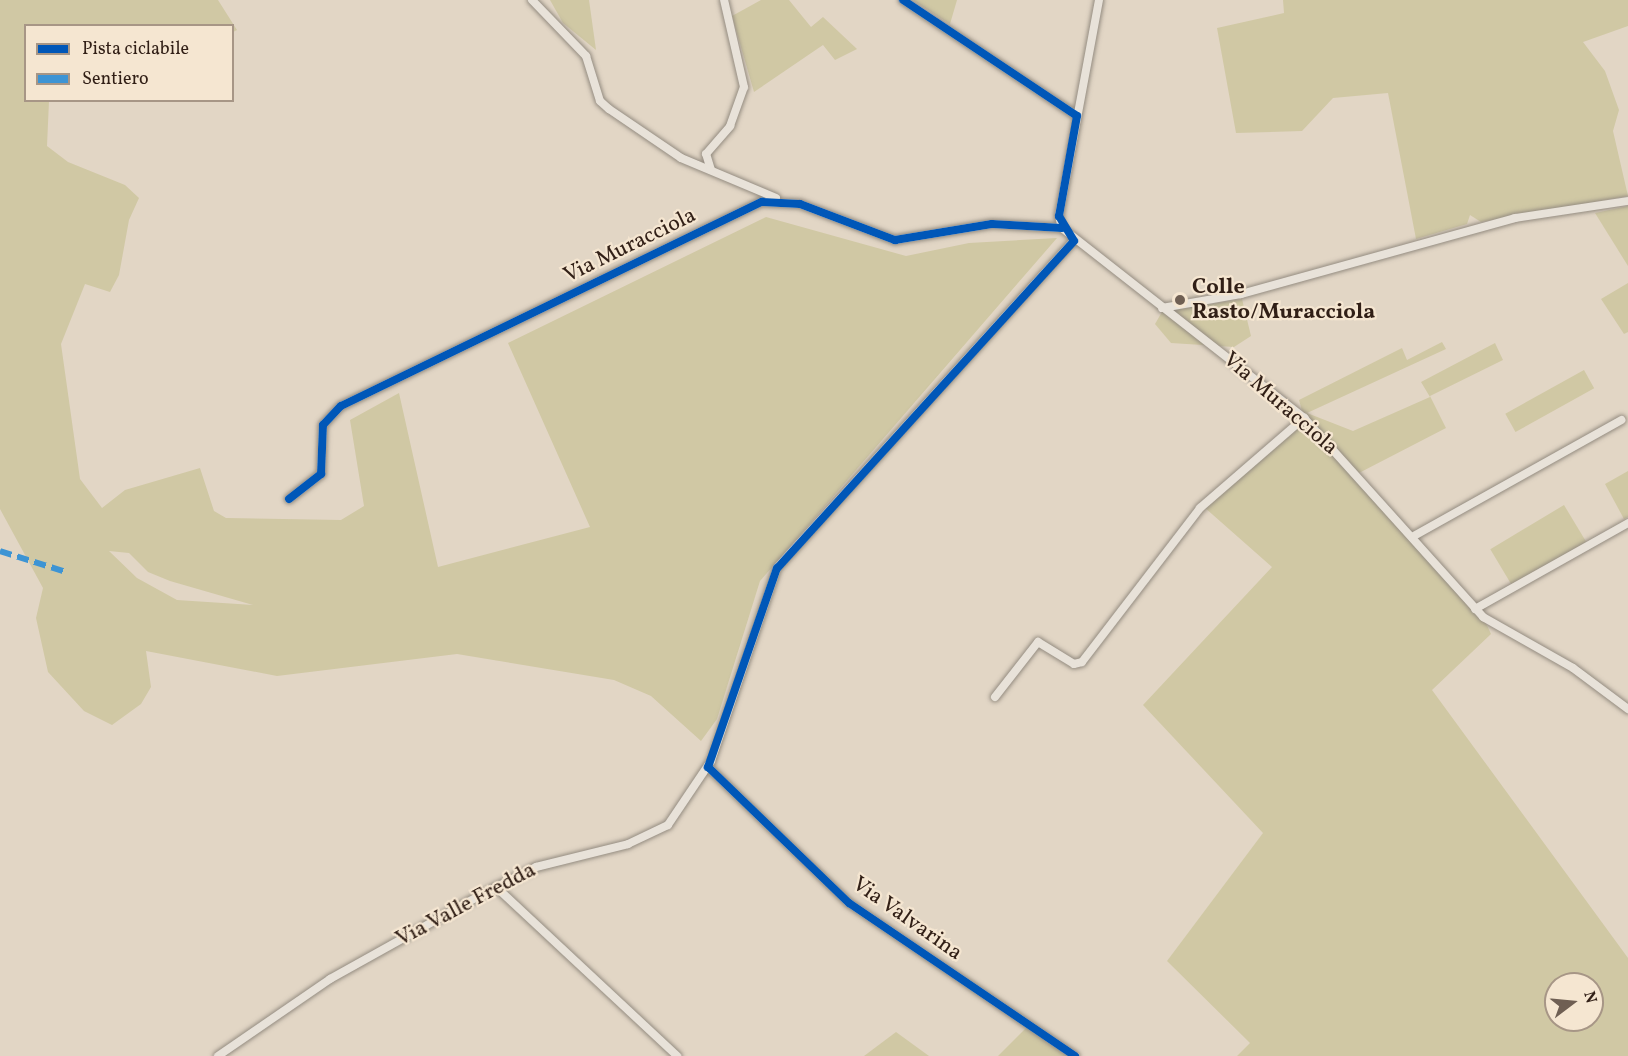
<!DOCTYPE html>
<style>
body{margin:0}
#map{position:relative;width:1628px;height:1056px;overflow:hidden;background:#e2d6c5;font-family:Vollkorn,serif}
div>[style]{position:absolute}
.green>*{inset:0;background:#d0c8a4;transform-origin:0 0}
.roads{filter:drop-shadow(0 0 2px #948c81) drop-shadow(0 0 2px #948c81)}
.minor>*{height:8px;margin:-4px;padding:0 4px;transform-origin:4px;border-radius:4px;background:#e8e2d9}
.quiet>*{height:6px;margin-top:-3px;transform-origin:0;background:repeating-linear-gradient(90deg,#3d94d4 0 12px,transparent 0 18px)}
.cycleway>*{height:8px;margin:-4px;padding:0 4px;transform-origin:4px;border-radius:4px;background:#0057b8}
.dots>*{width:16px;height:16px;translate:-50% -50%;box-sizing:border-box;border:3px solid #f5e6d1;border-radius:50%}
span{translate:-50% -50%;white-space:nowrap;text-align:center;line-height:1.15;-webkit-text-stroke:4.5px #f5e6d1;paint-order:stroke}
.street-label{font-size:22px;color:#311f16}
.poi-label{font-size:22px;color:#311f16;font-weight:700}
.left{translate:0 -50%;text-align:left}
.legend{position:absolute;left:24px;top:24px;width:210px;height:78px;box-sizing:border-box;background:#f5e6d1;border:2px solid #a79686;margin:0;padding:8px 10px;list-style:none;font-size:18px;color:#311f16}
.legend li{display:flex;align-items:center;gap:12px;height:30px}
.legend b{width:30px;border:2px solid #a79686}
.north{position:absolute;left:1544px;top:972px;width:60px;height:60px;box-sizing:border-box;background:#f5e6d1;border:2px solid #a79686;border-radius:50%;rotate:74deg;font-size:16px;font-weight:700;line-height:24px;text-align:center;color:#311f16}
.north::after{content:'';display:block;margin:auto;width:21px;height:27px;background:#6f5f53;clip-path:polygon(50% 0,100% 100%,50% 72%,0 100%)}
</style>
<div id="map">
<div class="green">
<div style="clip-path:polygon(evenodd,0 0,218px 0,237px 30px,233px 32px,232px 26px,26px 26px,26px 100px,49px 101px,47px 146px,68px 162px,125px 185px,139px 198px,129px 220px,119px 275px,110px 292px,85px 284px,61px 344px,80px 479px,102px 508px,125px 490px,200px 468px,214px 511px,226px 518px,341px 520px,364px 506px,350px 420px,399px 393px,438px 567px,590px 527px,508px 343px,766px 217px,906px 256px,969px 243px,1057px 238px,760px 581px,717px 719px,701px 741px,651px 696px,614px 680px,457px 654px,277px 676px,146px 651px,151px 687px,141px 704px,112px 725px,84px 711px,48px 672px,36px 618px,43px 588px,0 509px,0 0,109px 551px,129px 553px,148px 572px,170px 581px,253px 605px,177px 600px,137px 578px,109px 551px)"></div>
<div style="clip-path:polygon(550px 0,589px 0,596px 50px,563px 23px)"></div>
<div style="clip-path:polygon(761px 0,789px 0,811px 27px,823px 17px,857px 49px,835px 60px,823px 45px,754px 92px,732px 16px)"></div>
<div style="clip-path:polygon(913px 0,957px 0,950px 24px)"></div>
<div style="clip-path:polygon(1283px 0,1628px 0,1628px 26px,1583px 42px,1605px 71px,1619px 110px,1613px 131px,1628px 196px,1481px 222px,1470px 215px,1467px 224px,1416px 239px,1388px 93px,1333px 98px,1302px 131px,1236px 133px,1217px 28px,1284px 13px)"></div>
<div style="clip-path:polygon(1628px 206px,1628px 266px,1595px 213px)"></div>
<div style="clip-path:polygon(1628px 283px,1628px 332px,1624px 334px,1601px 299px)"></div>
<div style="clip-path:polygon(1242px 299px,1251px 336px,1234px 347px,1171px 343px,1155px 324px,1162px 312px)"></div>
<div style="clip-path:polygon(evenodd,1442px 342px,1446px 349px,1307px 413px,1353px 431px,1430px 397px,1421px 382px,1495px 343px,1503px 360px,1430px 396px,1446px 428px,1357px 474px,1483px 617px,1491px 634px,1432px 690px,1628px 958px,1628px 1056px,1237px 1056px,1250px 1043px,1167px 961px,1263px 833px,1143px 705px,1272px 567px,1204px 507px,1304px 418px,1299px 400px,1402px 348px,1407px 360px,1442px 342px,1556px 984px,1592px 984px,1592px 1020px,1556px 1020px,1556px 984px)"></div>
<div style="left:1584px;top:370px;width:21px;height:90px;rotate:61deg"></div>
<div style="clip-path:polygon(1628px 471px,1628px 517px,1624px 519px,1605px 484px)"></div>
<div style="left:1564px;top:505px;width:43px;height:86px;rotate:59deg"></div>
<div style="clip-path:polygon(1031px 1023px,1075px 1056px,998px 1056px)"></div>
<div style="clip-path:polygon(896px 1032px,929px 1056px,864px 1056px)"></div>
</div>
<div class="roads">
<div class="minor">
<div style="left:532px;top:0;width:78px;rotate:46deg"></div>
<div style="left:586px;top:56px;width:47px;rotate:72.7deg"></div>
<div style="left:600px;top:101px;width:12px;rotate:42deg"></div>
<div style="left:609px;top:109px;width:87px;rotate:34.2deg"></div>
<div style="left:681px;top:158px;width:103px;rotate:22.8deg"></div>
<div style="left:903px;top:0;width:209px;rotate:33.7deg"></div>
<div style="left:1099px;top:0;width:220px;rotate:100.5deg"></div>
<div style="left:1059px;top:216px;width:12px;rotate:76deg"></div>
<div style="left:1062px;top:228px;width:308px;rotate:38.1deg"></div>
<div style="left:1304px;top:418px;width:268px;rotate:48deg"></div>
<div style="left:1483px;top:617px;width:103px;rotate:29.5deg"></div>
<div style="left:1573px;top:668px;width:69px;rotate:36.7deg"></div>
<div style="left:711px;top:170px;width:17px;rotate:-107deg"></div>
<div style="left:706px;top:154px;width:37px;rotate:-49deg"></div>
<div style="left:730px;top:126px;width:41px;rotate:-70.3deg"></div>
<div style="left:744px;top:87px;width:89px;rotate:-102.9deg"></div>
<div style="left:1162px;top:308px;width:80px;rotate:-10deg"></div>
<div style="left:1241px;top:294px;width:284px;rotate:-15.5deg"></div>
<div style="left:1515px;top:218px;width:114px;rotate:-8.6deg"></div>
<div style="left:289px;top:499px;width:41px;rotate:-38deg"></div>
<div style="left:321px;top:474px;width:49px;rotate:-87.7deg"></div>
<div style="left:323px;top:425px;width:26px;rotate:-47deg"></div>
<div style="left:341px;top:406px;width:468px;rotate:-25.9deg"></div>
<div style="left:762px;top:202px;width:38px;rotate:3deg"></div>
<div style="left:800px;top:204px;width:102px;rotate:20.8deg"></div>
<div style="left:895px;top:240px;width:98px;rotate:-9.4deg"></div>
<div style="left:992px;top:224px;width:70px;rotate:3.3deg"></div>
<div style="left:1412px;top:537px;width:240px;rotate:-29.2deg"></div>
<div style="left:1475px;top:609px;width:176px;rotate:-29.3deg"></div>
<div style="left:995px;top:697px;width:70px;rotate:-52deg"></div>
<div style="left:1038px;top:642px;width:42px;rotate:31.4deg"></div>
<div style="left:1074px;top:664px;width:8px;rotate:-14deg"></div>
<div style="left:1082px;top:662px;width:194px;rotate:-52.5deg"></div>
<div style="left:1200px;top:508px;width:138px;rotate:-40.9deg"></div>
<div style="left:708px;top:767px;width:196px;rotate:44deg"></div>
<div style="left:849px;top:903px;width:273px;rotate:34.1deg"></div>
<div style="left:496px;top:887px;width:248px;rotate:43deg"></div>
<div style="left:218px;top:1056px;width:136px;rotate:-34.5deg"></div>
<div style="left:330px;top:979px;width:171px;rotate:-29.1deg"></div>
<div style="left:479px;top:896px;width:64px;rotate:-27deg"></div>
<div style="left:536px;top:867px;width:95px;rotate:-14deg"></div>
<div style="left:628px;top:844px;width:44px;rotate:-25.4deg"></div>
<div style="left:668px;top:825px;width:77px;rotate:-56.1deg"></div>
<div style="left:711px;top:761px;width:204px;rotate:-71.1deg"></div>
<div style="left:777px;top:568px;width:442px;rotate:-47.8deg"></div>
</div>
</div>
<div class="quiet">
<div style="left:0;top:551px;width:69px;rotate:17.7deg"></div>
</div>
<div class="cycleway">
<div style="left:903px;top:0;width:209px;rotate:33.7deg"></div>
<div style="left:1077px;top:116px;width:102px;rotate:100.2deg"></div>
<div style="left:1059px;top:216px;width:29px;rotate:59deg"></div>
<div style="left:1074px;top:241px;width:442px;rotate:132.2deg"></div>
<div style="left:777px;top:568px;width:211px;rotate:109.1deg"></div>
<div style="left:708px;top:767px;width:196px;rotate:44deg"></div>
<div style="left:849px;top:903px;width:273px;rotate:34.1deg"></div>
<div style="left:289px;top:499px;width:41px;rotate:-38deg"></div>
<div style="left:321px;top:474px;width:49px;rotate:-87.7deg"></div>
<div style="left:323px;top:425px;width:26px;rotate:-47deg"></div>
<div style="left:341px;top:406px;width:468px;rotate:-25.9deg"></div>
<div style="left:762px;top:202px;width:38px;rotate:3deg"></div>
<div style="left:800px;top:204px;width:102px;rotate:20.8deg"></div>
<div style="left:895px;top:240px;width:98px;rotate:-9.4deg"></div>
<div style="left:992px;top:224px;width:70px;rotate:3.3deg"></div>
</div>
<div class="dots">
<div style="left:1180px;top:300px;background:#6f5f53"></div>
</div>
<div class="street-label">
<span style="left:630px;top:246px;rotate:-26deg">Via Muracciola</span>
<span style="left:1280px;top:404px;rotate:41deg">Via Muracciola</span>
<span style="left:466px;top:905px;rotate:-28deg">Via Valle Fredda</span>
<span style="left:907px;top:919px;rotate:35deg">Via Valvarina</span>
</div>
<div class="poi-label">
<span class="left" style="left:1192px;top:300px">Colle<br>Rasto/Muracciola</span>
</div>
<ul class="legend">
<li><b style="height:8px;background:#0057b8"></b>Pista ciclabile</li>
<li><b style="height:8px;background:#3d94d4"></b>Sentiero</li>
</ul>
<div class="north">N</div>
</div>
